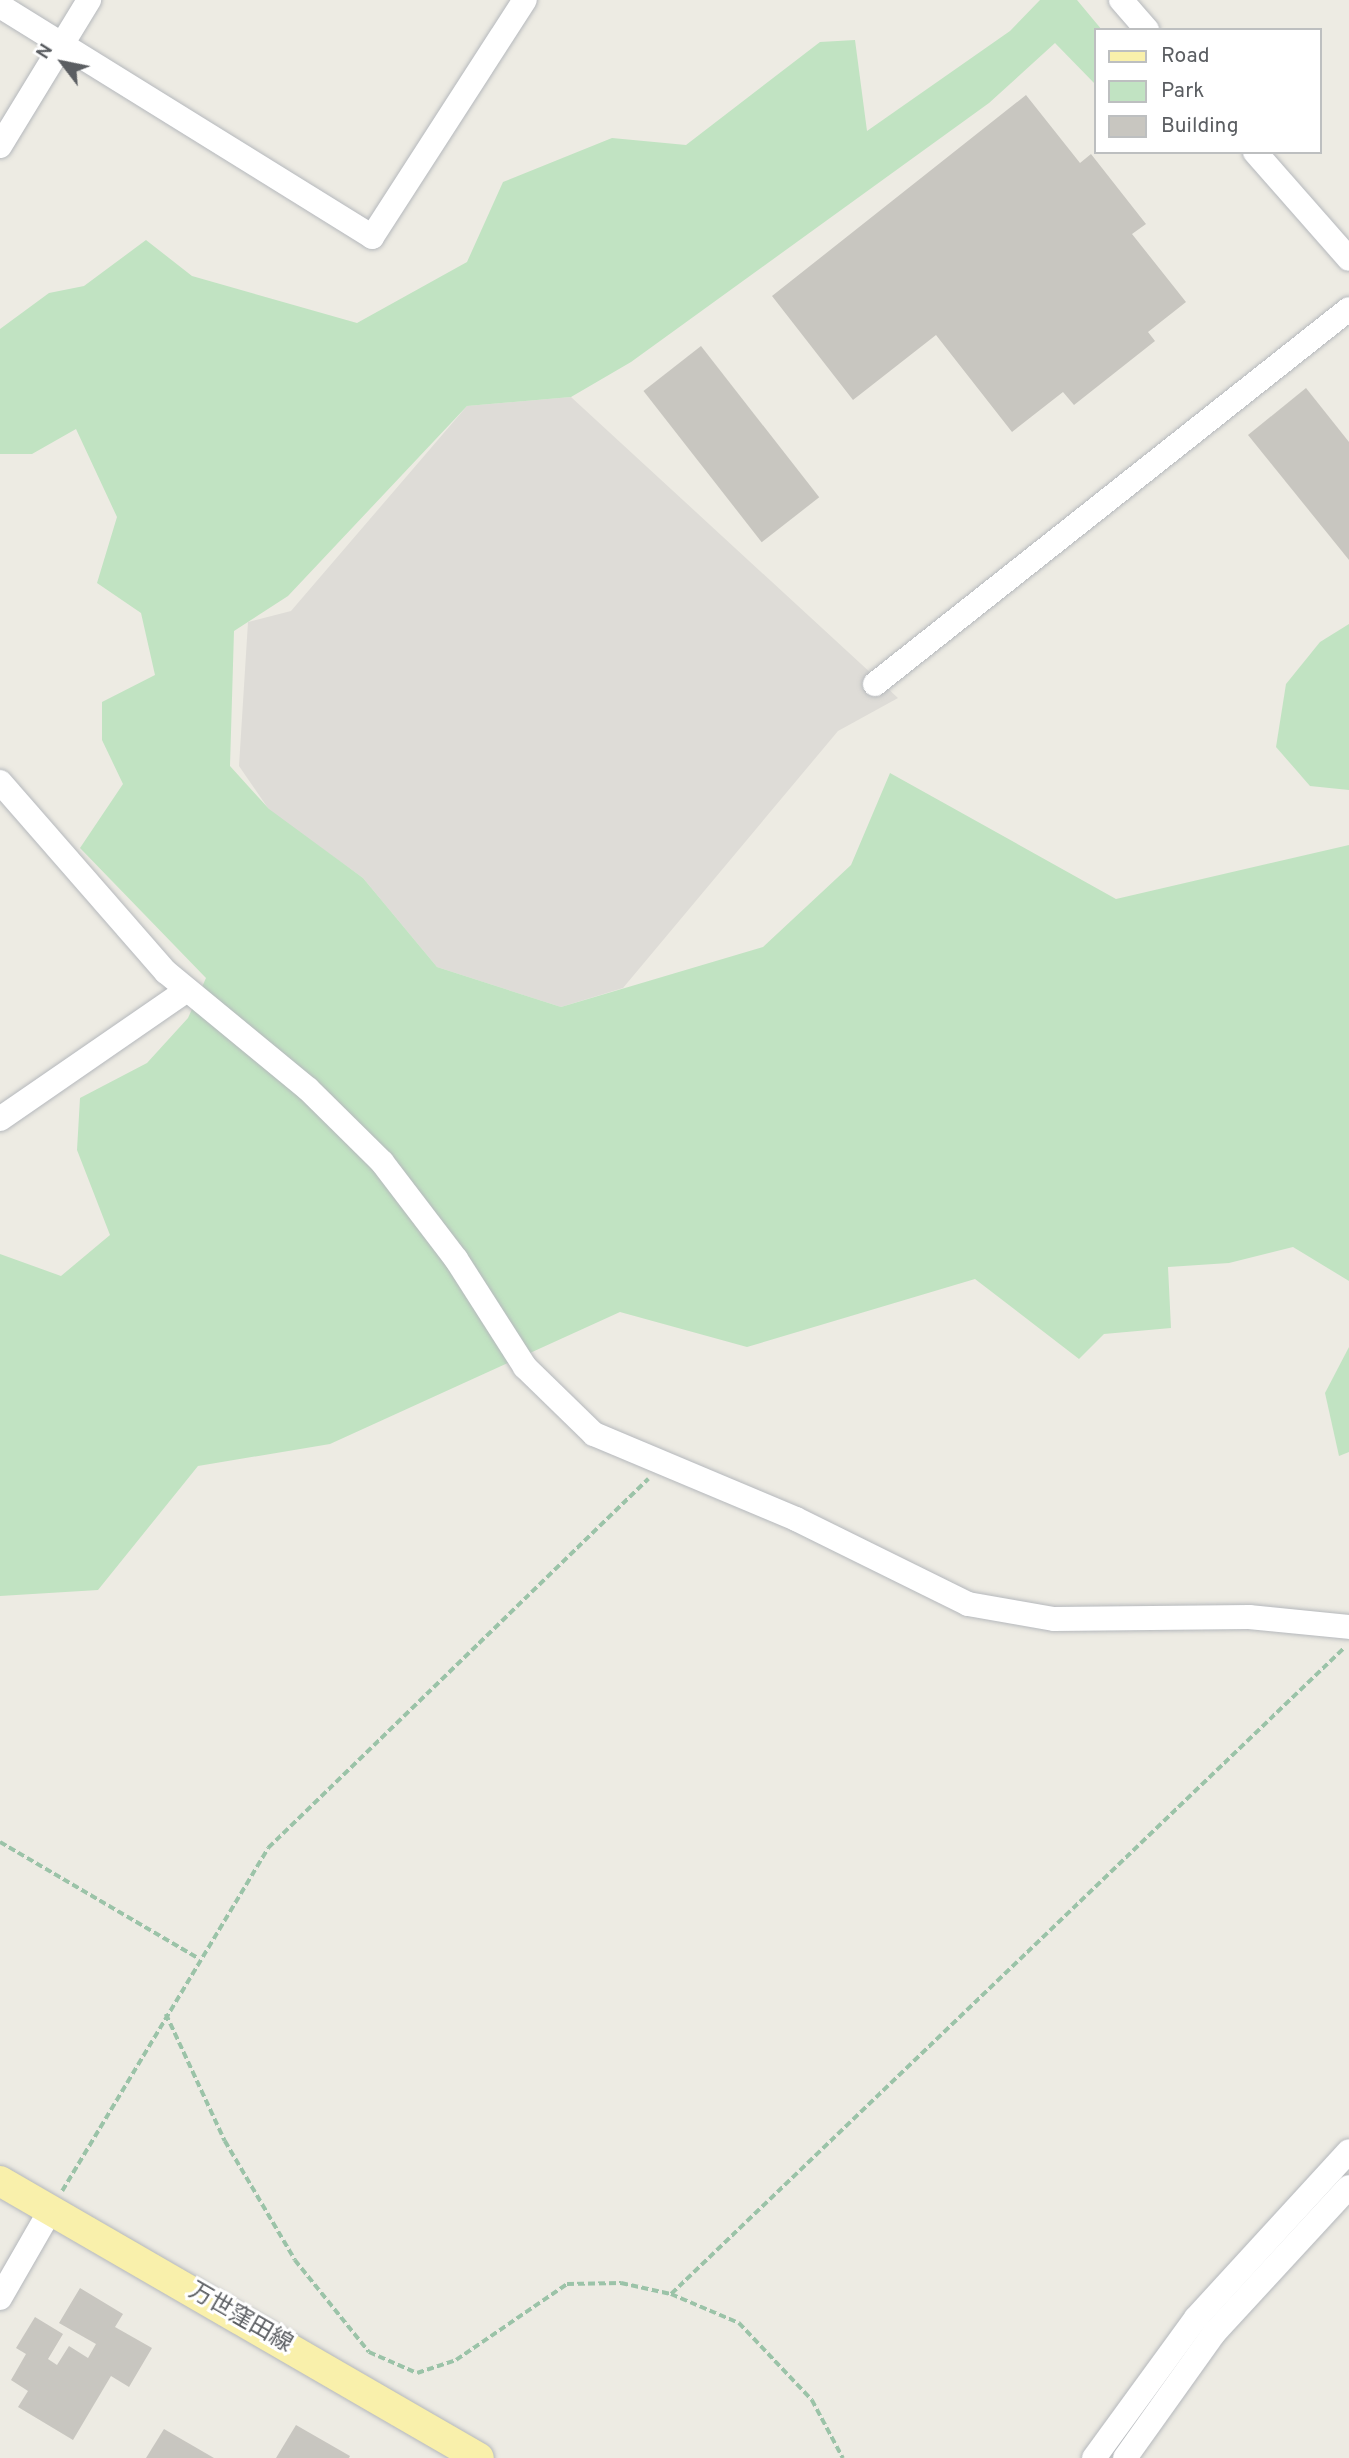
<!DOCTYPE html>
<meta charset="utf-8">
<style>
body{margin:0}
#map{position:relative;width:1349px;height:2458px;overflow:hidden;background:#edebe3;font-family:Overpass,"Noto Sans JP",sans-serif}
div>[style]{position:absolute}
.industrial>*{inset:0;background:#dedcd7}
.green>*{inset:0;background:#c1e3c2}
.building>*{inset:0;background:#c8c6c0;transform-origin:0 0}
.path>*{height:3.5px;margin-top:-1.75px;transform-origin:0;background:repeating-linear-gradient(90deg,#9bc3a8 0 7px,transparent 0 10.5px)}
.roads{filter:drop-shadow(0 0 2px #b5b8bc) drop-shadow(0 0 2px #b5b8bc)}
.minor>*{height:24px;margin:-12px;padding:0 12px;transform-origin:12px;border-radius:12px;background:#fff}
.major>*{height:30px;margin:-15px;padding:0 15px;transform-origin:15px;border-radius:15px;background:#f9f0ab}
span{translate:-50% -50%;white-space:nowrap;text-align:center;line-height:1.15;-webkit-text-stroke:6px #fff;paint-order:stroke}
.street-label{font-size:23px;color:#5b5e62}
.legend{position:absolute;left:1094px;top:28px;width:228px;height:126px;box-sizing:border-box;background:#fff;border:2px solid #bdbfc0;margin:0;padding:9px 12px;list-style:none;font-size:21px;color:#5b5e62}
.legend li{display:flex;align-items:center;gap:14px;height:35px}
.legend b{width:35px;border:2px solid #bdbfc0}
.north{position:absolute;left:28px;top:28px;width:70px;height:70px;-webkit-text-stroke:5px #fff;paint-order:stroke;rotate:302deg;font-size:19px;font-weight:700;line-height:28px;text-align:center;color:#5b5e62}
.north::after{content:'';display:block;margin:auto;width:24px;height:32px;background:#5b5e62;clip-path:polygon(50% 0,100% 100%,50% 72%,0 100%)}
</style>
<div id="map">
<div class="industrial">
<div style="clip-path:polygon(571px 397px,898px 698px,838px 731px,623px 988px,561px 1007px,437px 967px,363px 878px,270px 811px,239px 766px,248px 622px,291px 611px,467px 406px)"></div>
</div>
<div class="green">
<div style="clip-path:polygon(1040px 0,1077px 0,1102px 30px,1095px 30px,1095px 84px,1055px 43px,989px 103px,631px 362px,571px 397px,467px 406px,288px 596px,234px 631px,230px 766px,269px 809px,363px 878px,437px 967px,561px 1007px,763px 947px,851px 865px,890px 773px,1116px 899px,1349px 845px,1349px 1281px,1293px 1247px,1229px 1263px,1168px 1267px,1171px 1328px,1104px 1334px,1079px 1359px,975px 1279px,747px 1347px,620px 1312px,330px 1444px,198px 1466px,98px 1590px,0 1596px,0 1254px,61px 1276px,110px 1235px,77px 1150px,80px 1098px,147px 1063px,188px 1018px,206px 978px,80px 848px,123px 784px,102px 740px,102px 702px,155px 675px,141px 613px,97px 583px,117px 517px,76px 429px,32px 454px,0 454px,0 329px,49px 293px,84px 286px,146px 240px,192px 276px,357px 323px,467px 262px,503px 182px,612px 138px,686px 145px,820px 42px,855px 40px,867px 131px,1010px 31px)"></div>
<div style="clip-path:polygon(1349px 624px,1349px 790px,1310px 786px,1276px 747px,1286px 684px,1320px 642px)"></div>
<div style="clip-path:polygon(1349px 1347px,1349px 1452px,1339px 1456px,1325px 1393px)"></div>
</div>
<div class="building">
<div style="clip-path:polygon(1026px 95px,1080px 163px,1091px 154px,1146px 224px,1132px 234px,1186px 302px,1148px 332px,1155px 341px,1074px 405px,1063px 392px,1012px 432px,936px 335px,853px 400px,772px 296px)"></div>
<div style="left:701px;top:346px;width:192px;height:73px;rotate:52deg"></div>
<div style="clip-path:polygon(1306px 388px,1349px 442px,1349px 560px,1248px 435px)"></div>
<div style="clip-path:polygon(80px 2288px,123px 2314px,115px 2327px,152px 2348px,129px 2387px,111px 2376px,73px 2440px,18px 2407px,28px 2391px,11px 2380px,26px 2354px,16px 2348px,35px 2317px,63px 2334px,48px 2359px,57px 2365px,69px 2346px,88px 2358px,96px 2344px,59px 2323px)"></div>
<div style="clip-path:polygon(296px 2425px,350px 2456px,349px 2458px,276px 2458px)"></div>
<div style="clip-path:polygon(164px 2429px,214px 2458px,146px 2458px)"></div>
</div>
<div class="path">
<div style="left:0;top:1842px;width:229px;rotate:30.4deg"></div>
<div style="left:166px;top:2014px;width:140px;rotate:65.1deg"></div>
<div style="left:225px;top:2141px;width:138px;rotate:59.5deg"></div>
<div style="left:295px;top:2260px;width:118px;rotate:51.2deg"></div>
<div style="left:369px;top:2352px;width:52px;rotate:23.6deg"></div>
<div style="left:417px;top:2373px;width:41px;rotate:-18.4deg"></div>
<div style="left:456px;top:2360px;width:135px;rotate:-34.4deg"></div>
<div style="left:567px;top:2284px;width:54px;rotate:-1.1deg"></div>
<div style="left:621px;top:2283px;width:51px;rotate:12.4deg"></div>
<div style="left:671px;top:2294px;width:74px;rotate:23.1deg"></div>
<div style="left:739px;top:2323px;width:106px;rotate:46.5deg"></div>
<div style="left:812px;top:2400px;width:66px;rotate:61.9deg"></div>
<div style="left:62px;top:2191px;width:400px;rotate:-59deg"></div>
<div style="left:268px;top:1848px;width:530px;rotate:-44.16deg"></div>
<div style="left:671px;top:2294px;width:934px;rotate:-43.83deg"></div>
</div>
<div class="roads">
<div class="minor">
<div style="left:1121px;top:0;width:40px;rotate:49deg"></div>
<div style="left:0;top:6px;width:438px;rotate:31.8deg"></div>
<div style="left:372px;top:237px;width:282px;rotate:-57.2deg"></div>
<div style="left:0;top:146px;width:171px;rotate:-58.6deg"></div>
<div style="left:1255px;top:152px;width:142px;rotate:48.7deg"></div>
<div style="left:875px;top:684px;width:604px;rotate:-38.35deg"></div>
<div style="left:0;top:782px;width:252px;rotate:48.9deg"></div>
<div style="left:166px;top:972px;width:184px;rotate:39.5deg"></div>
<div style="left:308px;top:1089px;width:104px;rotate:44.6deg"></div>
<div style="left:382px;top:1162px;width:122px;rotate:52.7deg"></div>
<div style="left:456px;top:1259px;width:128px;rotate:57.4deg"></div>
<div style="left:525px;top:1367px;width:96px;rotate:44.2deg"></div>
<div style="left:594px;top:1434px;width:219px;rotate:22.8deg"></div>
<div style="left:796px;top:1519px;width:192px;rotate:26.3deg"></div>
<div style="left:968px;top:1604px;width:87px;rotate:9.9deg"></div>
<div style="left:1054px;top:1619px;width:195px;rotate:-0.6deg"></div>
<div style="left:1249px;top:1617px;width:100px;rotate:5.7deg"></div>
<div style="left:0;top:1119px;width:227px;rotate:-34.6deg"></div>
<div style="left:0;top:2298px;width:100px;rotate:-60.1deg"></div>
<div style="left:1094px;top:2458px;width:173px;rotate:-53.9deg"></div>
<div style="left:1196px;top:2318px;width:226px;rotate:-47.5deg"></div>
<div style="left:1125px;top:2458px;width:155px;rotate:-54.5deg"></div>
<div style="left:1215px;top:2332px;width:197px;rotate:-47.3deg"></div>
</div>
<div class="major">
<div style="left:0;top:2181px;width:553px;rotate:30.04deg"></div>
</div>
</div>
<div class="street-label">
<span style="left:240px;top:2319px;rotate:30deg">万世窪田線</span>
</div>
<ul class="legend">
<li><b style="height:9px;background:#f9f0ab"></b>Road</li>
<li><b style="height:19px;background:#c1e3c2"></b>Park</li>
<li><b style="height:19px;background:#c8c6c0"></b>Building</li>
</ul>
<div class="north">N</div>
</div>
